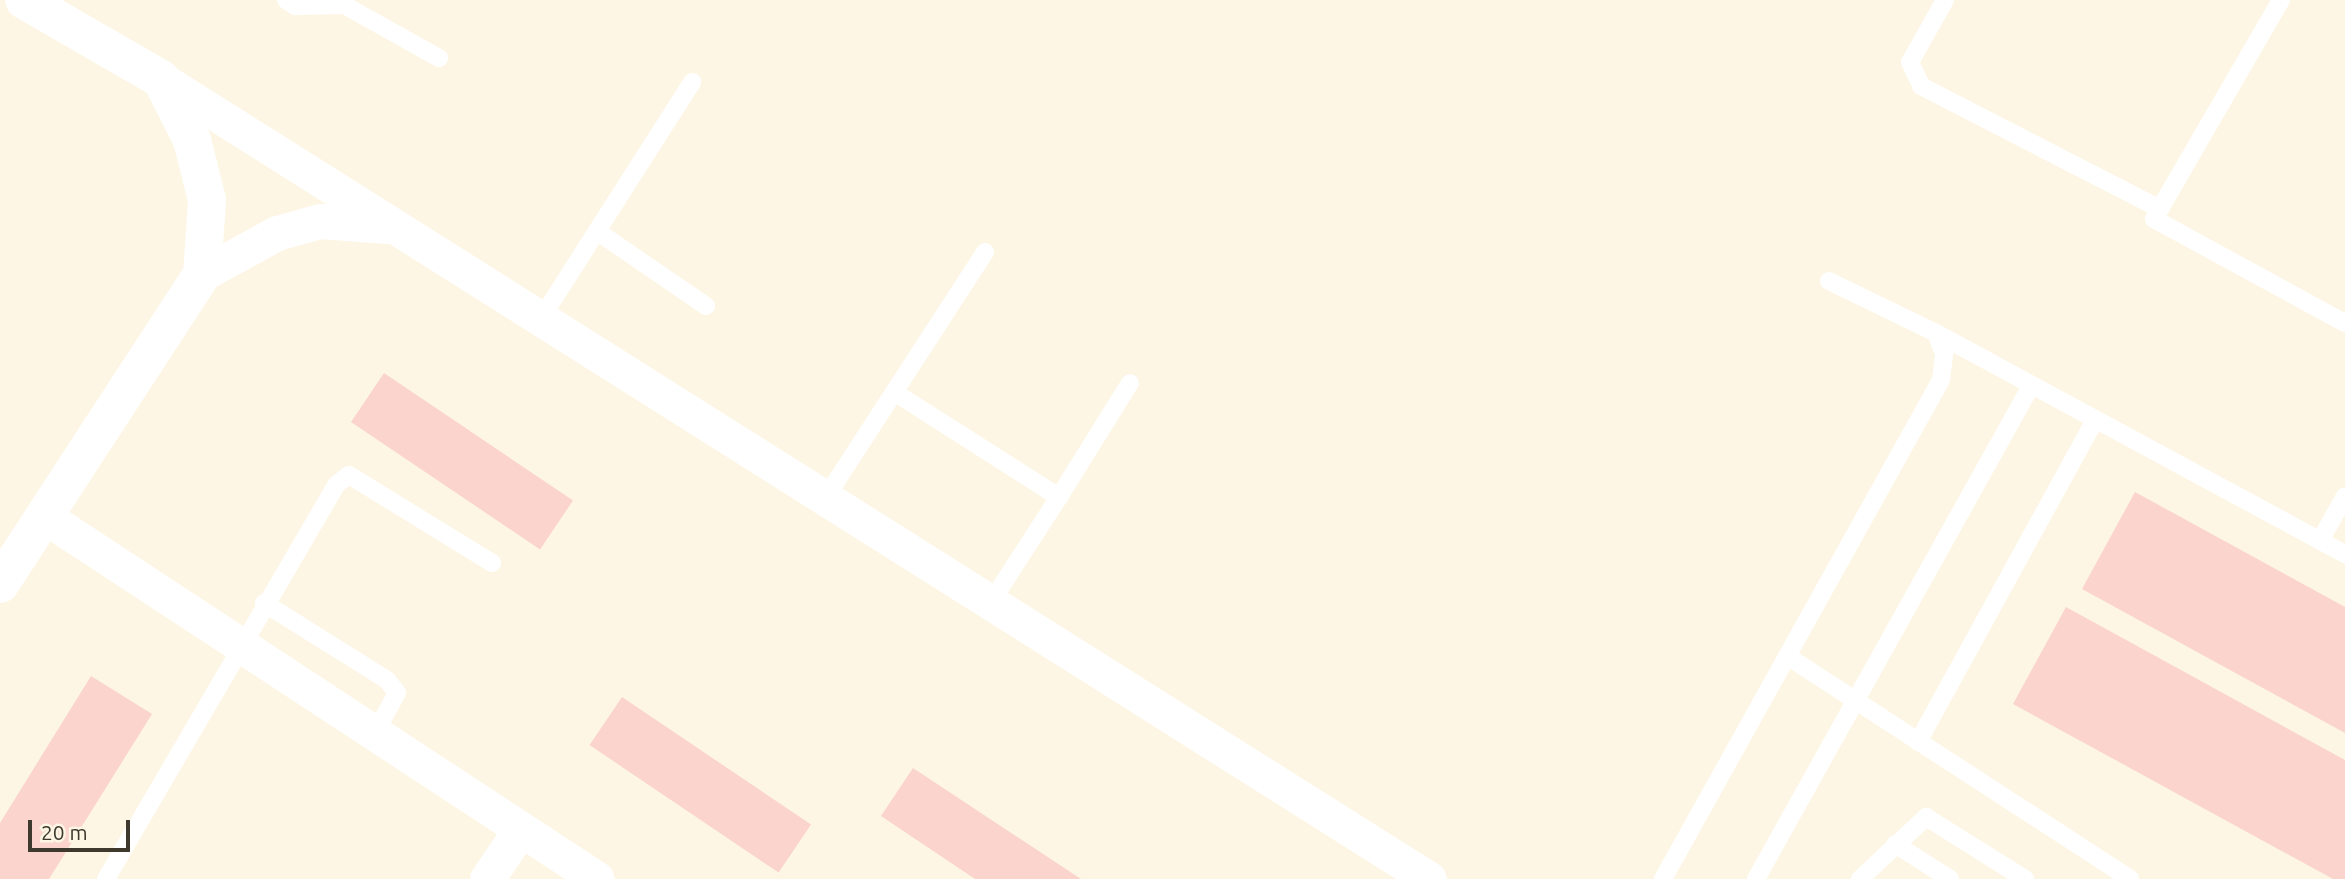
<!DOCTYPE html>
<style>
body{margin:0}
#map{position:relative;width:2345px;height:879px;overflow:hidden;background:#fef6e4;font-family:Ubuntu,sans-serif}
div>[style]{position:absolute}
.building>*{inset:0;background:#fad4cd;transform-origin:0 0}
.service>*{height:18px;margin:-9px;padding:0 9px;transform-origin:9px;border-radius:9px;background:#fff}
.minor>*{height:35px;margin:-17.5px;padding:0 17.5px;transform-origin:17.5px;border-radius:17.5px;background:#fff}
.tertiary>*{height:38px;margin:-19px;padding:0 19px;transform-origin:19px;border-radius:19px;background:#fff}
span{translate:-50% -50%;white-space:nowrap;text-align:center;line-height:1.15;-webkit-text-stroke:7px #fef6e4;paint-order:stroke}
.scale{position:absolute;left:28px;top:820px;width:102px;height:32px;box-sizing:border-box;border:4px solid #3e382d;border-top:0;padding-left:9px;font-size:21px;line-height:24px;white-space:nowrap;color:#3e382d;-webkit-text-stroke:5px #fef6e4;paint-order:stroke}
</style>
<div id="map">
<div class="building">
<div style="left:384px;top:373px;width:228px;height:59px;rotate:34deg"></div>
<div style="clip-path:polygon(2135px 492px,2345px 607px,2345px 733px,2082px 589px)"></div>
<div style="clip-path:polygon(2066px 607px,2345px 760px,2345px 879px,2333px 879px,2013px 704px)"></div>
<div style="clip-path:polygon(91px 676px,152px 714px,49px 879px,0 879px,0 823px)"></div>
<div style="left:622px;top:697px;width:228px;height:58px;rotate:34deg"></div>
<div style="clip-path:polygon(913px 768px,1081px 879px,975px 879px,881px 816px)"></div>
</div>
<div class="service">
<div style="left:286px;top:0;width:11px;rotate:34deg"></div>
<div style="left:295px;top:6px;width:49px;rotate:-1.2deg"></div>
<div style="left:344px;top:5px;width:109px;rotate:29.2deg"></div>
<div style="left:1945px;top:0;width:71px;rotate:119.4deg"></div>
<div style="left:1910px;top:62px;width:26px;rotate:65deg"></div>
<div style="left:1921px;top:86px;width:269px;rotate:27.2deg"></div>
<div style="left:2281px;top:0;width:253px;rotate:120.1deg"></div>
<div style="left:2154px;top:219px;width:217px;rotate:28.6deg"></div>
<div style="left:598px;top:232px;width:131px;rotate:34.4deg"></div>
<div style="left:542px;top:317px;width:279px;rotate:-57.4deg"></div>
<div style="left:1936px;top:333px;width:465px;rotate:28.4deg"></div>
<div style="left:894px;top:392px;width:196px;rotate:32.5deg"></div>
<div style="left:1059px;top:497px;width:125px;rotate:122.9deg"></div>
<div style="left:826px;top:497px;width:292px;rotate:-57deg"></div>
<div style="left:1059px;top:497px;width:134px;rotate:-58.1deg"></div>
<div style="left:2320px;top:541px;width:51px;rotate:-60.9deg"></div>
<div style="left:264px;top:603px;width:145px;rotate:32deg"></div>
<div style="left:387px;top:680px;width:16px;rotate:52deg"></div>
<div style="left:397px;top:693px;width:43px;rotate:118.9deg"></div>
<div style="left:1787px;top:656px;width:409px;rotate:33deg"></div>
<div style="left:1918px;top:742px;width:367px;rotate:-61.2deg"></div>
<div style="left:1895px;top:844px;width:65px;rotate:32.5deg"></div>
<div style="left:106px;top:879px;width:456px;rotate:-59.7deg"></div>
<div style="left:336px;top:485px;width:16px;rotate:-38deg"></div>
<div style="left:349px;top:475px;width:168px;rotate:31.6deg"></div>
<div style="left:1663px;top:879px;width:571px;rotate:-60.88deg"></div>
<div style="left:1941px;top:380px;width:26px;rotate:-83deg"></div>
<div style="left:1944px;top:354px;width:22px;rotate:-111deg"></div>
<div style="left:1936px;top:333px;width:119px;rotate:-154.1deg"></div>
<div style="left:1756px;top:879px;width:565px;rotate:-60.85deg"></div>
<div style="left:1860px;top:879px;width:91px;rotate:-43.2deg"></div>
<div style="left:1926px;top:817px;width:117px;rotate:32.1deg"></div>
</div>
<div class="minor">
<div style="left:161px;top:79px;width:1499px;rotate:32.25deg"></div>
<div style="left:202px;top:274px;width:85px;rotate:-28.7deg"></div>
<div style="left:277px;top:233px;width:45px;rotate:-15.6deg"></div>
<div style="left:320px;top:221px;width:67px;rotate:4.3deg"></div>
<div style="left:44px;top:516px;width:661px;rotate:33.28deg"></div>
<div style="left:487px;top:879px;width:59px;rotate:-56deg"></div>
</div>
<div class="tertiary">
<div style="left:0;top:584px;width:370px;rotate:-56.9deg"></div>
<div style="left:202px;top:274px;width:74px;rotate:-86.1deg"></div>
<div style="left:207px;top:200px;width:62px;rotate:-104deg"></div>
<div style="left:192px;top:140px;width:68px;rotate:-116.9deg"></div>
<div style="left:161px;top:79px;width:158px;rotate:-150deg"></div>
</div>
<div class="scale">20 m</div>
</div>
